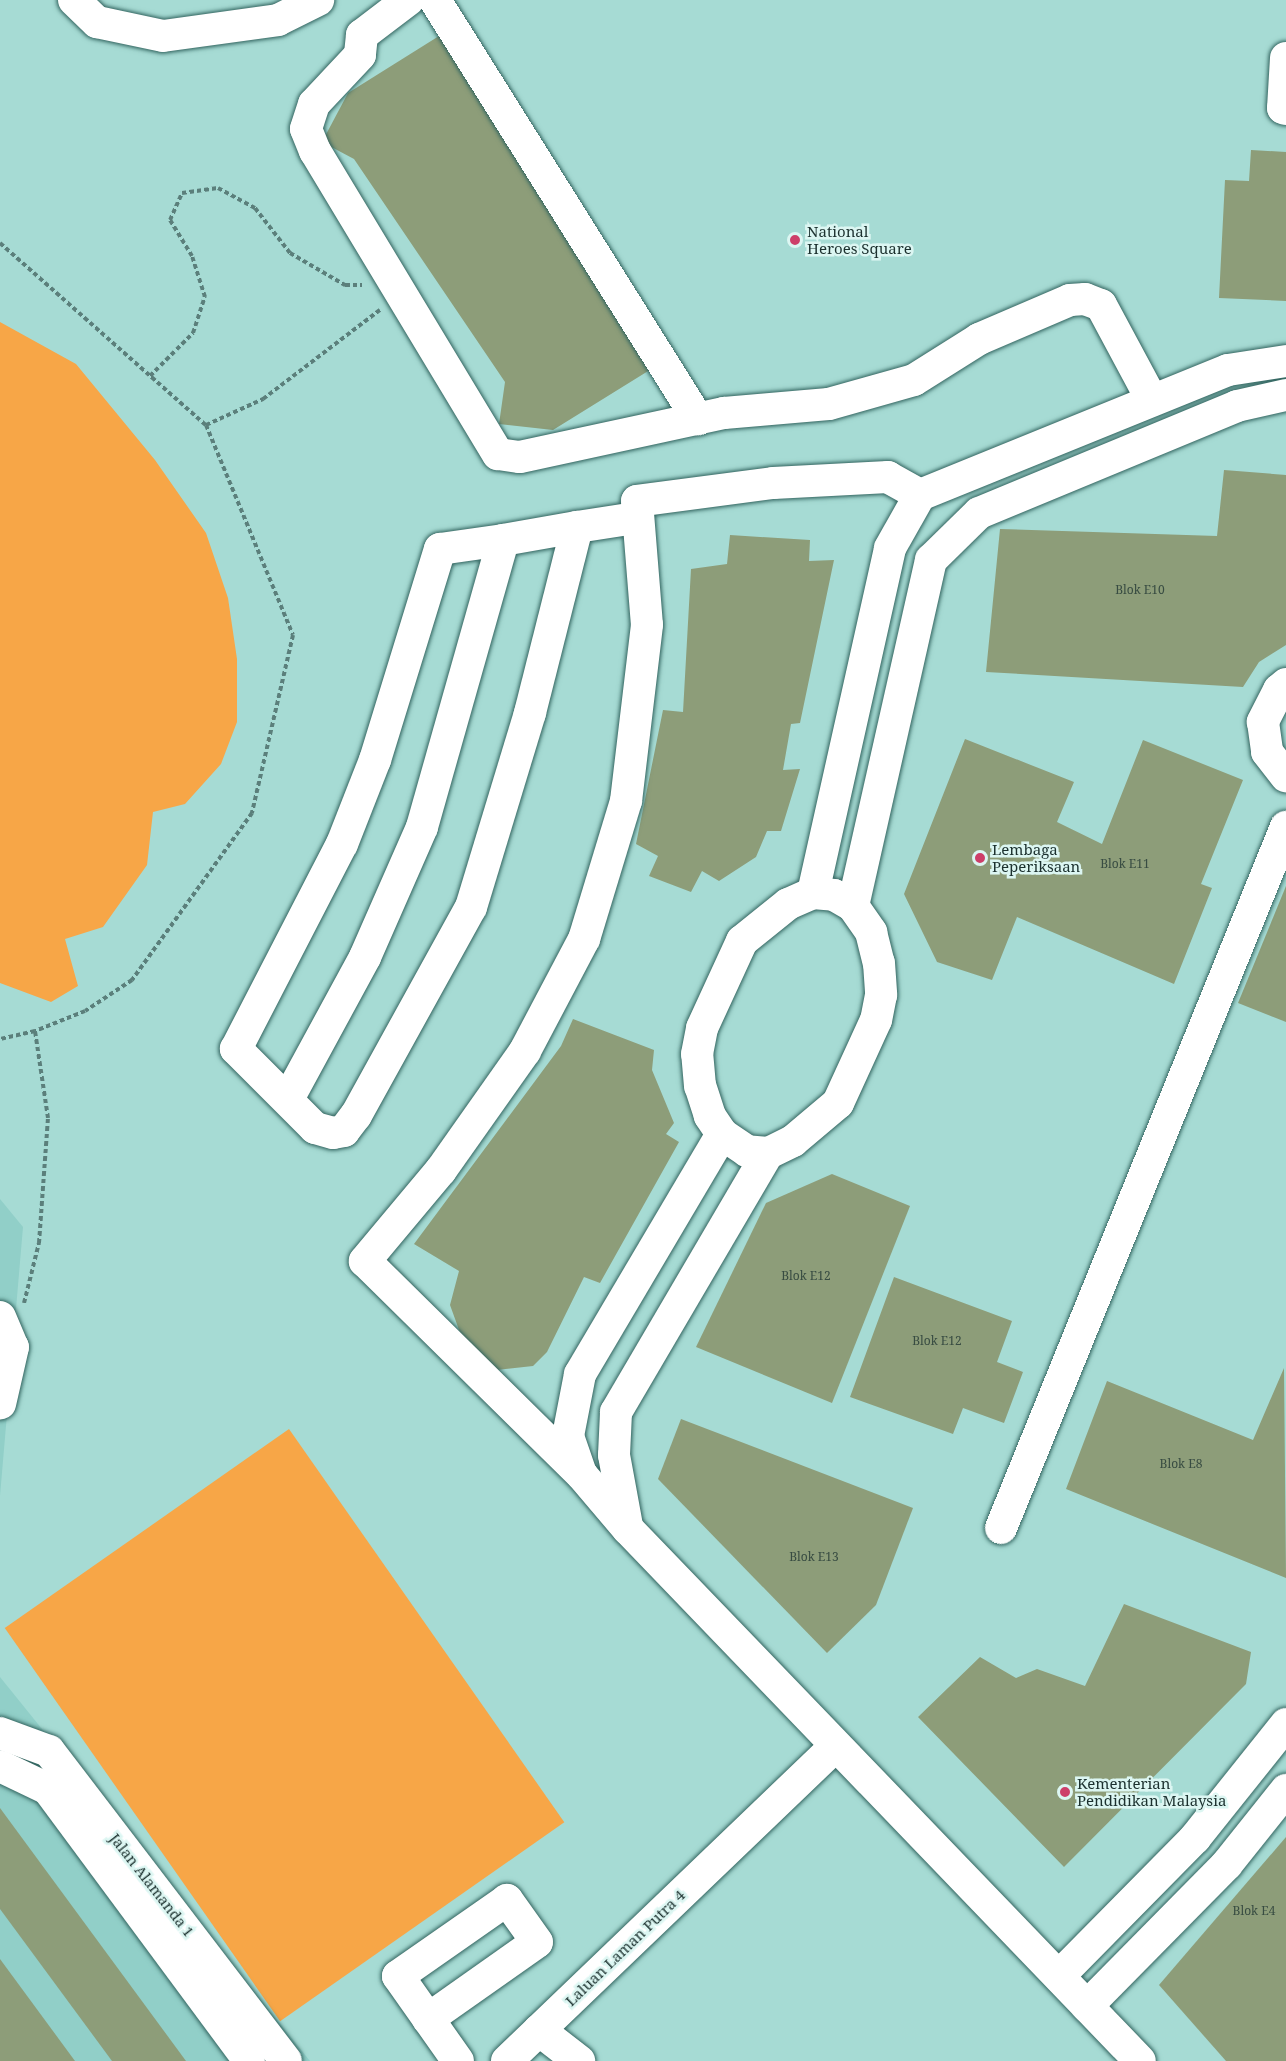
<!DOCTYPE html>
<style>
body{margin:0}
#map{position:relative;width:1286px;height:2061px;overflow:hidden;background:#a6dbd4;font-family:"Noto Serif",serif}
div>[style]{position:absolute}
.built>*{inset:0;background:#91cfc8}
.green>*{inset:0;background:#f7a647;transform-origin:0 0}
.building>*{inset:0;background:#8d9d79}
.path>*{height:4px;margin-top:-2px;transform-origin:0;background:repeating-linear-gradient(90deg,#5b7f7b 0 4.5px,transparent 0 7.5px)}
.roads{filter:drop-shadow(0 0 2px #32645f) drop-shadow(0 0 2px #32645f)}
.minor>*{height:32px;margin:-16px;padding:0 16px;transform-origin:16px;border-radius:16px;background:#fff}
.dots>*{width:16px;height:16px;translate:-50% -50%;box-sizing:border-box;border:3px solid #dcf6f2;border-radius:50%}
span{translate:-50% -50%;white-space:nowrap;text-align:center;line-height:1.15;-webkit-text-stroke:5px #dcf6f2;paint-order:stroke}
.number-label{font-size:12px;color:#384c42}
.number-label span{-webkit-text-stroke-width:0}
.poi-label{font-size:15px;color:#1c312f}
.left{translate:0 -50%;text-align:left}
.street-label{font-size:15px;color:#1c312f}
</style>
<div id="map">
<div class="built">
<div style="clip-path:polygon(0 1199px,23px 1227px,0 1496px)"></div>
<div style="clip-path:polygon(0 1677px,310px 2061px,0 2061px)"></div>
</div>
<div class="green">
<div style="clip-path:polygon(0 322px,76px 364px,155px 460px,206px 533px,228px 598px,237px 659px,237px 722px,221px 764px,185px 804px,153px 812px,147px 865px,103px 927px,65px 939px,78px 986px,51px 1002px,0 983px)"></div>
<div style="left:289px;top:1429px;width:480px;height:347px;rotate:55deg"></div>
</div>
<div class="building">
<div style="clip-path:polygon(447px 31px,653px 368px,553px 430px,499px 424px,505px 382px,354px 159px,322px 142px,348px 93px)"></div>
<div style="clip-path:polygon(1251px 150px,1286px 152px,1286px 301px,1219px 298px,1225px 180px,1249px 181px)"></div>
<div style="clip-path:polygon(1224px 470px,1286px 475px,1286px 645px,1259px 662px,1243px 687px,986px 672px,1000px 529px,1217px 536px)"></div>
<div style="clip-path:polygon(730px 535px,810px 540px,809px 561px,834px 560px,800px 723px,791px 724px,783px 770px,800px 769px,781px 831px,767px 831px,756px 857px,719px 881px,702px 871px,691px 892px,649px 876px,658px 856px,636px 844px,663px 710px,683px 712px,691px 569px,727px 564px)"></div>
<div style="clip-path:polygon(965px 739px,1074px 782px,1057px 822px,1102px 844px,1143px 740px,1243px 780px,1201px 884px,1212px 888px,1174px 984px,1017px 917px,992px 980px,937px 962px,904px 894px)"></div>
<div style="clip-path:polygon(1286px 886px,1286px 1022px,1238px 1003px)"></div>
<div style="clip-path:polygon(573px 1019px,654px 1050px,652px 1070px,674px 1123px,666px 1134px,679px 1142px,600px 1283px,584px 1277px,547px 1352px,533px 1366px,488px 1371px,467px 1352px,450px 1305px,459px 1271px,414px 1244px,561px 1046px)"></div>
<div style="clip-path:polygon(832px 1174px,910px 1206px,832px 1403px,696px 1347px,766px 1203px)"></div>
<div style="clip-path:polygon(894px 1277px,1012px 1321px,997px 1362px,1023px 1372px,1004px 1423px,963px 1408px,953px 1434px,850px 1397px)"></div>
<div style="clip-path:polygon(1284px 1368px,1286px 1578px,1066px 1489px,1107px 1381px,1253px 1440px)"></div>
<div style="clip-path:polygon(681px 1419px,913px 1508px,876px 1605px,827px 1653px,658px 1479px)"></div>
<div style="clip-path:polygon(1124px 1604px,1251px 1652px,1246px 1684px,1064px 1867px,918px 1717px,980px 1657px,1016px 1678px,1037px 1669px,1085px 1686px)"></div>
<div style="clip-path:polygon(0 1808px,186px 2061px,112px 2061px,0 1909px)"></div>
<div style="clip-path:polygon(1286px 1837px,1286px 2061px,1226px 2061px,1159px 1985px)"></div>
<div style="clip-path:polygon(0 1959px,75px 2061px,0 2061px)"></div>
</div>
<div class="path">
<div style="left:0;top:243px;width:275px;rotate:41.5deg"></div>
<div style="left:206px;top:425px;width:227px;rotate:67.5deg"></div>
<div style="left:293px;top:635px;width:183px;rotate:103deg"></div>
<div style="left:252px;top:813px;width:206px;rotate:125.7deg"></div>
<div style="left:132px;top:980px;width:56px;rotate:146.6deg"></div>
<div style="left:85px;top:1011px;width:54px;rotate:158.2deg"></div>
<div style="left:35px;top:1031px;width:36px;rotate:167deg"></div>
<div style="left:150px;top:376px;width:61px;rotate:-45deg"></div>
<div style="left:193px;top:333px;width:38px;rotate:-72deg"></div>
<div style="left:205px;top:297px;width:43px;rotate:-107.6deg"></div>
<div style="left:192px;top:256px;width:42px;rotate:-121.4deg"></div>
<div style="left:170px;top:220px;width:30px;rotate:-66deg"></div>
<div style="left:182px;top:193px;width:36px;rotate:-8deg"></div>
<div style="left:218px;top:188px;width:42px;rotate:28.4deg"></div>
<div style="left:255px;top:208px;width:57px;rotate:52.1deg"></div>
<div style="left:290px;top:253px;width:64px;rotate:30.2deg"></div>
<div style="left:345px;top:285px;width:17px"></div>
<div style="left:206px;top:425px;width:63px;rotate:-24.5deg"></div>
<div style="left:263px;top:399px;width:147px;rotate:-37.3deg"></div>
<div style="left:24px;top:1303px;width:62px;rotate:-76deg"></div>
<div style="left:39px;top:1243px;width:125px;rotate:-85.9deg"></div>
<div style="left:48px;top:1118px;width:88px;rotate:-98.5deg"></div>
</div>
<div class="roads">
<div class="minor">
<div style="left:74px;top:0;width:32px;rotate:44deg"></div>
<div style="left:97px;top:22px;width:67px;rotate:12deg"></div>
<div style="left:163px;top:36px;width:116px;rotate:-7.9deg"></div>
<div style="left:278px;top:20px;width:45px;rotate:-26.6deg"></div>
<div style="left:408px;top:0;width:58px;rotate:142.7deg"></div>
<div style="left:362px;top:35px;width:20px;rotate:96deg"></div>
<div style="left:360px;top:55px;width:67px;rotate:133.2deg"></div>
<div style="left:314px;top:104px;width:26px;rotate:108deg"></div>
<div style="left:306px;top:129px;width:24px;rotate:68deg"></div>
<div style="left:315px;top:151px;width:354px;rotate:58.9deg"></div>
<div style="left:498px;top:454px;width:22px;rotate:8deg"></div>
<div style="left:520px;top:457px;width:209px;rotate:-12.2deg"></div>
<div style="left:724px;top:413px;width:105px;rotate:-4.9deg"></div>
<div style="left:829px;top:404px;width:88px;rotate:-15.8deg"></div>
<div style="left:914px;top:380px;width:77px;rotate:-32.2deg"></div>
<div style="left:979px;top:339px;width:99px;rotate:-23.2deg"></div>
<div style="left:1070px;top:300px;width:15px;rotate:-4deg"></div>
<div style="left:1085px;top:299px;width:17px;rotate:21deg"></div>
<div style="left:1101px;top:305px;width:108px;rotate:61.8deg"></div>
<div style="left:435px;top:0;width:495px;rotate:57.9deg"></div>
<div style="left:1286px;top:58px;width:50px;rotate:93.4deg"></div>
<div style="left:1283px;top:108px;width:3px;rotate:18deg"></div>
<div style="left:920px;top:495px;width:37px;rotate:-151deg"></div>
<div style="left:888px;top:477px;width:115px;rotate:177deg"></div>
<div style="left:773px;top:483px;width:137px;rotate:172.5deg"></div>
<div style="left:637px;top:501px;width:124px;rotate:85.4deg"></div>
<div style="left:647px;top:625px;width:177px;rotate:96.8deg"></div>
<div style="left:626px;top:801px;width:144px;rotate:106.9deg"></div>
<div style="left:584px;top:939px;width:127px;rotate:117.8deg"></div>
<div style="left:525px;top:1051px;width:146px;rotate:125.2deg"></div>
<div style="left:441px;top:1170px;width:119px;rotate:129.9deg"></div>
<div style="left:365px;top:1261px;width:305px;rotate:44.6deg"></div>
<div style="left:582px;top:1475px;width:71px;rotate:49.6deg"></div>
<div style="left:628px;top:1529px;width:738px;rotate:46.1deg"></div>
<div style="left:577px;top:527px;width:192px;rotate:104.2deg"></div>
<div style="left:530px;top:713px;width:203px;rotate:106.9deg"></div>
<div style="left:471px;top:907px;width:238px;rotate:118.9deg"></div>
<div style="left:356px;top:1115px;width:20px;rotate:127deg"></div>
<div style="left:344px;top:1131px;width:11px;rotate:170deg"></div>
<div style="left:333px;top:1133px;width:19px;rotate:-164deg"></div>
<div style="left:315px;top:1128px;width:112px;rotate:-135deg"></div>
<div style="left:236px;top:1049px;width:231px;rotate:-62.7deg"></div>
<div style="left:342px;top:844px;width:90px;rotate:-68.6deg"></div>
<div style="left:375px;top:760px;width:221px;rotate:-72.9deg"></div>
<div style="left:440px;top:549px;width:64px;rotate:-8.1deg"></div>
<div style="left:503px;top:540px;width:75px;rotate:-10deg"></div>
<div style="left:577px;top:527px;width:59px;rotate:-8.8deg"></div>
<div style="left:1286px;top:684px;width:9px;rotate:139deg"></div>
<div style="left:1279px;top:690px;width:36px;rotate:117deg"></div>
<div style="left:1263px;top:722px;width:30px;rotate:82deg"></div>
<div style="left:1267px;top:752px;width:31px;rotate:52deg"></div>
<div style="left:813px;top:893px;width:353px;rotate:-77.4deg"></div>
<div style="left:890px;top:548px;width:61px;rotate:-60.5deg"></div>
<div style="left:920px;top:495px;width:332px;rotate:-22.1deg"></div>
<div style="left:1228px;top:370px;width:59px;rotate:-8.8deg"></div>
<div style="left:813px;top:893px;width:21px;rotate:5deg"></div>
<div style="left:834px;top:895px;width:22px;rotate:30deg"></div>
<div style="left:853px;top:906px;width:32px;rotate:55deg"></div>
<div style="left:871px;top:932px;width:32px;rotate:76deg"></div>
<div style="left:879px;top:963px;width:32px;rotate:86deg"></div>
<div style="left:881px;top:995px;width:25px;rotate:101deg"></div>
<div style="left:876px;top:1020px;width:91px;rotate:114.6deg"></div>
<div style="left:838px;top:1103px;width:59px;rotate:139.8deg"></div>
<div style="left:793px;top:1141px;width:28px;rotate:154deg"></div>
<div style="left:768px;top:1153px;width:21px;rotate:-175deg"></div>
<div style="left:747px;top:1151px;width:30px;rotate:-146deg"></div>
<div style="left:722px;top:1134px;width:22px;rotate:-124deg"></div>
<div style="left:710px;top:1116px;width:32px;rotate:-108deg"></div>
<div style="left:700px;top:1086px;width:32px;rotate:-95deg"></div>
<div style="left:697px;top:1054px;width:26px;rotate:-79deg"></div>
<div style="left:702px;top:1028px;width:96px;rotate:-65.3deg"></div>
<div style="left:742px;top:941px;width:59px;rotate:-38.8deg"></div>
<div style="left:788px;top:904px;width:27px;rotate:-24deg"></div>
<div style="left:853px;top:906px;width:355px;rotate:-77.3deg"></div>
<div style="left:931px;top:560px;width:67px;rotate:-44.4deg"></div>
<div style="left:979px;top:513px;width:279px;rotate:-22.5deg"></div>
<div style="left:1237px;top:406px;width:50px;rotate:-12.7deg"></div>
<div style="left:288px;top:1099px;width:162px;rotate:-61.5deg"></div>
<div style="left:365px;top:957px;width:142px;rotate:-66.3deg"></div>
<div style="left:422px;top:827px;width:298px;rotate:-74.2deg"></div>
<div style="left:0;top:1317px;width:33px;rotate:67deg"></div>
<div style="left:13px;top:1347px;width:58px;rotate:102.8deg"></div>
<div style="left:580px;top:1471px;width:37px;rotate:-109deg"></div>
<div style="left:568px;top:1436px;width:63px;rotate:-79deg"></div>
<div style="left:580px;top:1374px;width:279px;rotate:-59.4deg"></div>
<div style="left:627px;top:1526px;width:72px;rotate:-100.4deg"></div>
<div style="left:614px;top:1455px;width:43px;rotate:-87.3deg"></div>
<div style="left:616px;top:1412px;width:300px;rotate:-59.6deg"></div>
<div style="left:1001px;top:1528px;width:757px;rotate:-67.88deg"></div>
<div style="left:0;top:1733px;width:52px;rotate:20.2deg"></div>
<div style="left:49px;top:1751px;width:390px;rotate:52.6deg"></div>
<div style="left:0;top:1766px;width:53px;rotate:25.6deg"></div>
<div style="left:48px;top:1789px;width:338px;rotate:53.5deg"></div>
<div style="left:1059px;top:1976px;width:194px;rotate:-45.4deg"></div>
<div style="left:1195px;top:1838px;width:146px;rotate:-51.4deg"></div>
<div style="left:1087px;top:2006px;width:199px;rotate:-45.4deg"></div>
<div style="left:1227px;top:1864px;width:95px;rotate:-51.4deg"></div>
<div style="left:428px;top:2019px;width:133px;rotate:-35.2deg"></div>
<div style="left:537px;top:1942px;width:52px;rotate:-125.5deg"></div>
<div style="left:507px;top:1900px;width:133px;rotate:145.1deg"></div>
<div style="left:398px;top:1976px;width:104px;rotate:54.8deg"></div>
<div style="left:539px;top:2030px;width:51px;rotate:37.8deg"></div>
<div style="left:507px;top:2061px;width:455px;rotate:-43.8deg"></div>
</div>
</div>
<div class="dots">
<div style="left:795px;top:240px;background:#cd3f69"></div>
<div style="left:980px;top:858px;background:#cd3f69"></div>
<div style="left:1065px;top:1792px;background:#cd3f69"></div>
</div>
<div class="number-label">
<span style="left:1140px;top:590px">Blok E10</span>
<span style="left:1125px;top:864px">Blok E11</span>
<span style="left:806px;top:1276px">Blok E12</span>
<span style="left:937px;top:1341px">Blok E12</span>
<span style="left:1181px;top:1464px">Blok E8</span>
<span style="left:814px;top:1557px">Blok E13</span>
<span style="left:1254px;top:1911px">Blok E4</span>
</div>
<div class="poi-label">
<span class="left" style="left:807px;top:240px">National<br>Heroes Square</span>
<span class="left" style="left:992px;top:858px">Lembaga<br>Peperiksaan</span>
<span class="left" style="left:1077px;top:1792px">Kementerian<br>Pendidikan Malaysia</span>
</div>
<div class="street-label">
<span style="left:152px;top:1885px;rotate:52deg">Jalan Alamanda 1</span>
<span style="left:625px;top:1948px;rotate:-44deg">Laluan Laman Putra 4</span>
</div>
</div>
